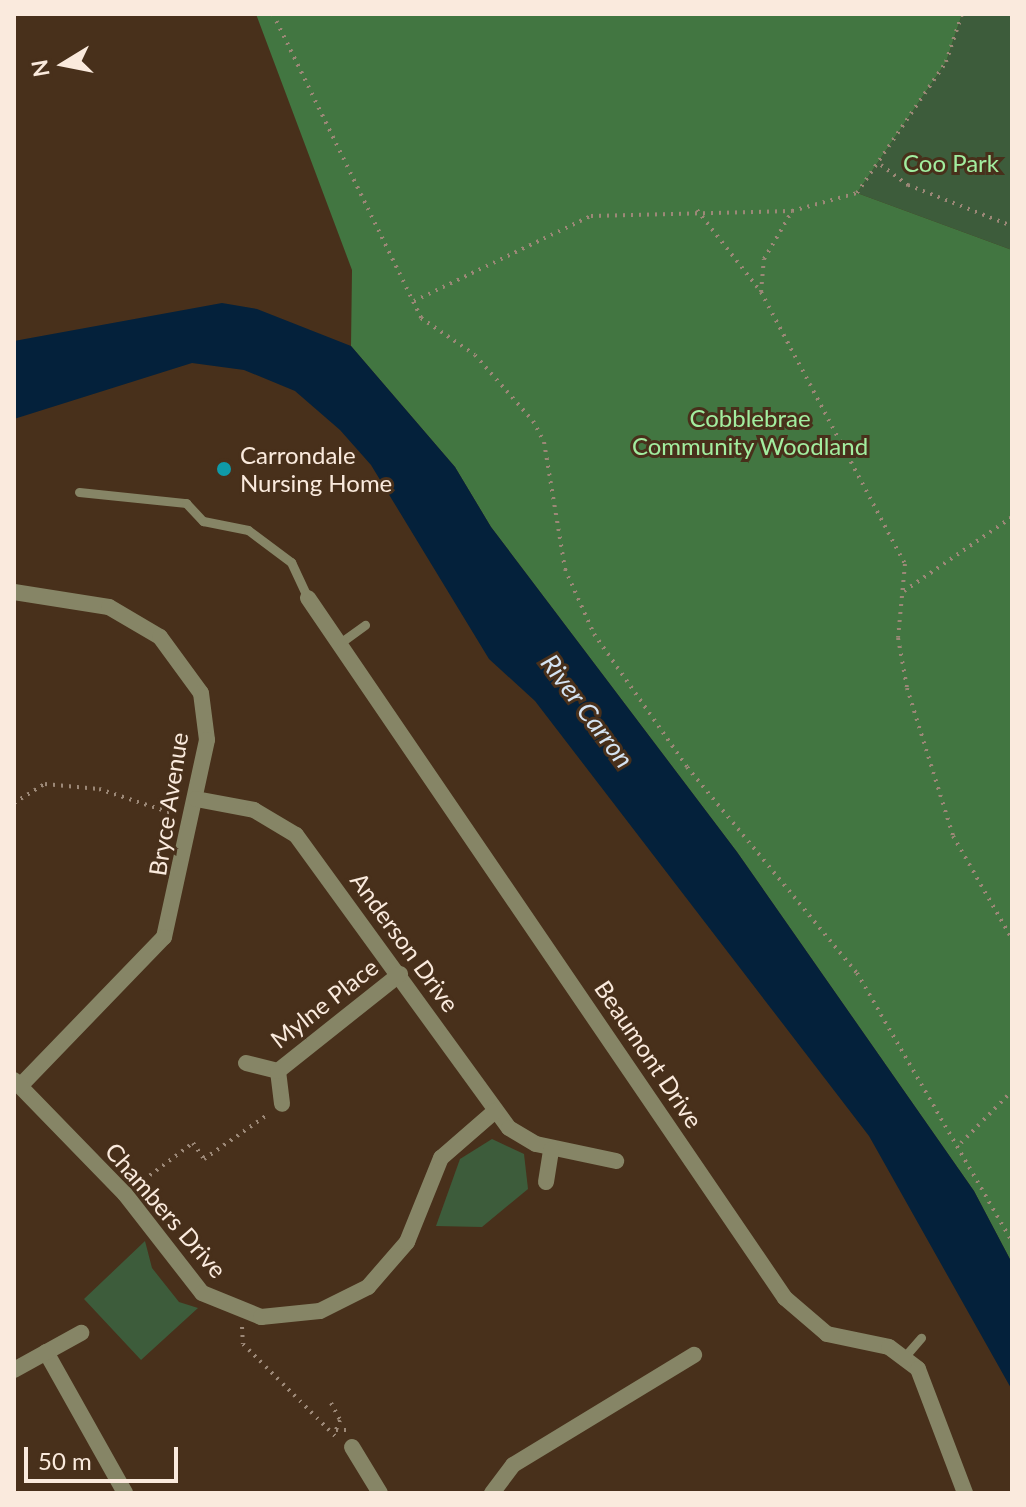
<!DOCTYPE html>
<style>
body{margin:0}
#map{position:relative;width:1026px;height:1507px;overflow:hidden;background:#48301b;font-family:Lato,sans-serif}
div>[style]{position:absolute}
.green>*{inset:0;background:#3d5c3b}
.forest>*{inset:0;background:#427641}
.water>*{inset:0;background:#04213b}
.path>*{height:4px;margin-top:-2px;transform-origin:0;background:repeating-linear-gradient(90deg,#9c8877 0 2px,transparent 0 8px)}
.service>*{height:9px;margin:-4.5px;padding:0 4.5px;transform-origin:4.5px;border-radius:4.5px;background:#868566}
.minor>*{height:16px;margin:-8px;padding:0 8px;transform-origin:8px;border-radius:8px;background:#868566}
.dots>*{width:22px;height:22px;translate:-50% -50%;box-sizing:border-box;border:4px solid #48301b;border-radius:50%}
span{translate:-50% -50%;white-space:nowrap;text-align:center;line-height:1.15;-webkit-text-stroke:6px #48301b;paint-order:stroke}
.park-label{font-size:24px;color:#a2ed9f}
.poi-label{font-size:24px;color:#faeadd}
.left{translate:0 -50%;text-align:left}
.street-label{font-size:24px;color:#faeadd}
.water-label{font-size:26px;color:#d4e3f2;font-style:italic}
.frame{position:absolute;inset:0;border:16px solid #faeadd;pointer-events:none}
.north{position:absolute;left:24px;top:24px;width:80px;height:80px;-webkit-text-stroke:6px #48301b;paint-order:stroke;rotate:260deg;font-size:22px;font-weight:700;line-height:32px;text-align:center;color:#faeadd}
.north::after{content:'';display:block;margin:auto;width:28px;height:36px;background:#faeadd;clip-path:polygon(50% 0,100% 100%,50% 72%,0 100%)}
.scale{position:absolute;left:24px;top:1447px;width:154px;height:36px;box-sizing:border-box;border:4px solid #faeadd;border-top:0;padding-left:10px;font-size:24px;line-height:28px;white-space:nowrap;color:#faeadd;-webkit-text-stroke:6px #48301b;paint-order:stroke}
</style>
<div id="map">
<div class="green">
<div style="clip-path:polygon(962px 14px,1012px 14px,1012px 250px,857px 193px,946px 62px)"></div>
<div style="clip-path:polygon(492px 1139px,524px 1154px,528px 1189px,482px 1227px,436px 1226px,460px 1159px)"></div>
<div style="clip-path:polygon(145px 1241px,152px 1268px,179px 1302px,198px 1308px,141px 1360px,84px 1299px)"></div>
</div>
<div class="forest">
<div style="clip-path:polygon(256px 14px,962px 14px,946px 62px,857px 193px,1012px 250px,1012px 1263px,974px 1191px,737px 852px,491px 527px,455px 467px,351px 346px,352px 270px)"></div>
</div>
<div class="water">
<div style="clip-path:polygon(222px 303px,257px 309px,351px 346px,455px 467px,491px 527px,737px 852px,974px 1191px,1012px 1263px,1012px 1390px,869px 1136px,535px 701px,489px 659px,371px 465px,340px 430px,295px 391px,244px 370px,192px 363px,14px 419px,14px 341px)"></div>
</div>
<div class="path">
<div style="left:273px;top:14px;width:338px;rotate:64deg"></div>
<div style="left:421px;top:318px;width:65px;rotate:34.4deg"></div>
<div style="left:475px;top:355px;width:88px;rotate:48.7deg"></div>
<div style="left:533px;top:421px;width:24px;rotate:62deg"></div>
<div style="left:544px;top:442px;width:129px;rotate:80.6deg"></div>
<div style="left:565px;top:569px;width:71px;rotate:66deg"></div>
<div style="left:594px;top:634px;width:162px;rotate:55deg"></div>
<div style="left:687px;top:767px;width:267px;rotate:50.5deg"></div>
<div style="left:857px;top:973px;width:310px;rotate:60deg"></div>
<div style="left:881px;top:165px;width:34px;rotate:37deg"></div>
<div style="left:908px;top:185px;width:112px;rotate:21.5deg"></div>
<div style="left:697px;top:210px;width:104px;rotate:52deg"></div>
<div style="left:761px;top:292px;width:308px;rotate:62.1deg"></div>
<div style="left:905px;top:564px;width:74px;rotate:95.4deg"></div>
<div style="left:898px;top:638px;width:51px;rotate:79.8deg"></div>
<div style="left:907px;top:688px;width:155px;rotate:72.7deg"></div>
<div style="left:953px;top:836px;width:119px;rotate:60.2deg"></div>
<div style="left:761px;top:292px;width:33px;rotate:-85deg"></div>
<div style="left:764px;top:259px;width:56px;rotate:-59.7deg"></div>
<div style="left:414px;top:301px;width:196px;rotate:-25.7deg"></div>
<div style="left:591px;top:216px;width:201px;rotate:-1.4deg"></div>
<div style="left:792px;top:211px;width:67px;rotate:-15.5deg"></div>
<div style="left:857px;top:193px;width:158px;rotate:-55.8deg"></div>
<div style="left:946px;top:62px;width:51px;rotate:-71.6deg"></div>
<div style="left:904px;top:591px;width:131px;rotate:-34.4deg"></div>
<div style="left:14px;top:803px;width:36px;rotate:-32deg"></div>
<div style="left:45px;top:784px;width:54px;rotate:5.3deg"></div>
<div style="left:99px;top:789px;width:79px;rotate:18.4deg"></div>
<div style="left:961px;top:1143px;width:73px;rotate:-45.6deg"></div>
<div style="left:137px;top:1185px;width:70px;rotate:-36.9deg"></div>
<div style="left:193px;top:1143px;width:19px;rotate:55deg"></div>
<div style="left:204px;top:1159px;width:77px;rotate:-34.9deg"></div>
<div style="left:242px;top:1327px;width:17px;rotate:87deg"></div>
<div style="left:243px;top:1344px;width:134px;rotate:45deg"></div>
<div style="left:331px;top:1403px;width:19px;rotate:62deg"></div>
<div style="left:340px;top:1420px;width:11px;rotate:112deg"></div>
<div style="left:336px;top:1430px;width:12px"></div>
</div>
<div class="service">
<div style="left:79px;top:492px;width:108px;rotate:5.9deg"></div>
<div style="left:186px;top:503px;width:25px;rotate:47deg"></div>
<div style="left:203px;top:521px;width:46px;rotate:11.3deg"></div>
<div style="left:248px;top:530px;width:54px;rotate:36.7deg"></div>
<div style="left:291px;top:562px;width:40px;rotate:65deg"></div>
<div style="left:340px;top:643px;width:31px;rotate:-36deg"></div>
<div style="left:906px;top:1355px;width:23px;rotate:-49deg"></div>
</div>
<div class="minor">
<div style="left:14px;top:592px;width:96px;rotate:9deg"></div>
<div style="left:109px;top:607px;width:59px;rotate:30.5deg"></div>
<div style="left:160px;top:637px;width:69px;rotate:53.8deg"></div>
<div style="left:201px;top:693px;width:47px;rotate:82.7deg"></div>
<div style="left:207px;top:740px;width:202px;rotate:102.3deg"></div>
<div style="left:164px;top:937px;width:207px;rotate:134deg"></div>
<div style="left:308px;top:598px;width:847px;rotate:55.73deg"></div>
<div style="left:785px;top:1298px;width:55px;rotate:40.6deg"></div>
<div style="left:827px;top:1334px;width:63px;rotate:11.8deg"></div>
<div style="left:889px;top:1347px;width:36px;rotate:37deg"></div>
<div style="left:918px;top:1369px;width:133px;rotate:69.2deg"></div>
<div style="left:196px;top:799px;width:59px;rotate:10.7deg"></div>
<div style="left:254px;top:810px;width:49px;rotate:30.8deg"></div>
<div style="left:296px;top:835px;width:362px;rotate:54deg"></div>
<div style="left:509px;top:1128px;width:31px;rotate:31deg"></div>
<div style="left:536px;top:1144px;width:82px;rotate:12deg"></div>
<div style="left:246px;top:1063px;width:33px;rotate:14deg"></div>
<div style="left:278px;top:1071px;width:33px;rotate:83deg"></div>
<div style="left:278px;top:1071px;width:156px;rotate:-38.5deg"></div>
<div style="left:14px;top:1080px;width:159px;rotate:45.8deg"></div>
<div style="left:125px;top:1194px;width:125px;rotate:52.1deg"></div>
<div style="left:202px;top:1293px;width:64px;rotate:22.1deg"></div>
<div style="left:261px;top:1317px;width:59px;rotate:-5.8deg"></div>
<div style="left:320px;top:1311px;width:54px;rotate:-26.6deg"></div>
<div style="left:368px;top:1287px;width:60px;rotate:-49.1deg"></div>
<div style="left:407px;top:1242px;width:91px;rotate:-68deg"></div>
<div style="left:441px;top:1158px;width:72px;rotate:-41deg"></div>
<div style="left:546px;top:1182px;width:33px;rotate:-81deg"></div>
<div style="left:46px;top:1352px;width:162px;rotate:60.7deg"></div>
<div style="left:14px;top:1370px;width:77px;rotate:-28.9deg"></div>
<div style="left:352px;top:1447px;width:54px;rotate:58.7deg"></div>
<div style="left:492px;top:1493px;width:35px;rotate:-53deg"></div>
<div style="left:513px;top:1465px;width:212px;rotate:-31.3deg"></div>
</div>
<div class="dots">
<div style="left:224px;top:469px;background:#0f9aa8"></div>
</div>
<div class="park-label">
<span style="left:951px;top:163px">Coo Park</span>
<span style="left:750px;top:432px">Cobblebrae<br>Community Woodland</span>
</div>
<div class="poi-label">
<span class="left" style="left:240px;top:469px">Carrondale<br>Nursing Home</span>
</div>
<div class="street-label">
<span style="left:168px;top:804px;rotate:-81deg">Bryce Avenue</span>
<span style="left:405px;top:942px;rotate:54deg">Anderson Drive</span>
<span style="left:324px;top:1003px;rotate:-38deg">Mylne Place</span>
<span style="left:649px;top:1054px;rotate:56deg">Beaumont Drive</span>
<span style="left:166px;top:1210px;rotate:49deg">Chambers Drive</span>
</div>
<div class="water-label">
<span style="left:587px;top:711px;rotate:53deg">River Carron</span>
</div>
<div class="frame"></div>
<div class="north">N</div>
<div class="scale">50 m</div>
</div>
